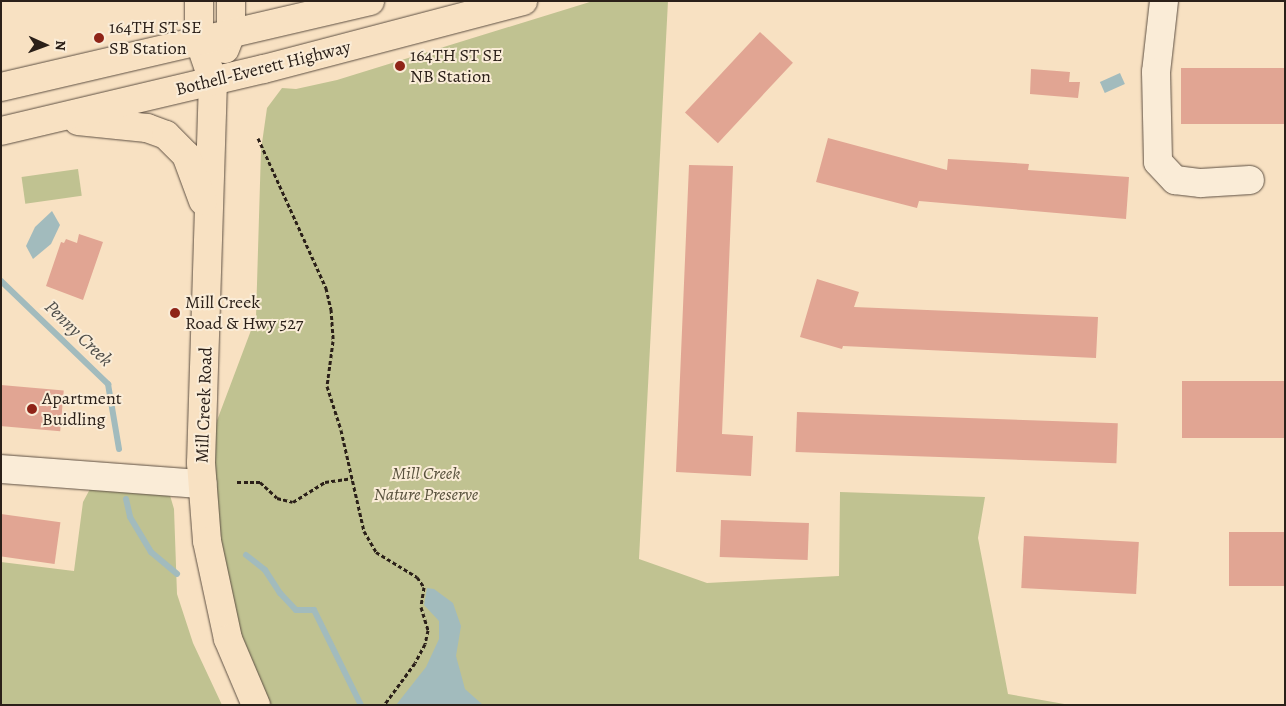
<!DOCTYPE html>
<style>
body{margin:0}
#map{position:relative;width:1286px;height:706px;overflow:hidden;background:#f8e1c2;font-family:Alegreya,serif}
div>[style]{position:absolute}
.green>*{inset:0;background:#c0c291;transform-origin:0 0}
.water>*{inset:0;background:#a2bbbd;transform-origin:0 0}
.stream>*{height:6px;margin:-3px;padding:0 3px;transform-origin:3px;border-radius:3px;background:#a2bbbd}
.building>*{inset:0;background:#e1a593;transform-origin:0 0}
.path>*{height:3px;margin-top:-1.5px;transform-origin:0;background:repeating-linear-gradient(90deg,#2b2019 0 4px,transparent 0 6.5px)}
.roads{filter:drop-shadow(0 0 1px #5e5043) drop-shadow(0 0 1px #5e5043)}
.minor>*{height:28px;margin:-14px;padding:0 14px;transform-origin:14px;border-radius:14px;background:#faecd7}
.major>*{height:28px;margin:-14px;padding:0 14px;transform-origin:14px;border-radius:14px;background:#f8e1c2}
.dots>*{width:14px;height:14px;translate:-50% -50%;box-sizing:border-box;border:2px solid #faecd7;border-radius:50%}
span{translate:-50% -50%;white-space:nowrap;text-align:center;line-height:1.15;-webkit-text-stroke:4px #faecd7;paint-order:stroke}
.poi-label{font-size:18px;color:#2b2019}
.left{translate:0 -50%;text-align:left}
.street-label{font-size:18px;color:#2b2019}
.park-label{font-size:18px;color:#58513d;font-style:italic}
.water-label{font-size:19px;color:#4f4e4a;font-style:italic}
.frame{position:absolute;inset:0;border:2px solid #2b2019;pointer-events:none}
.north{position:absolute;left:20px;top:20px;width:50px;height:50px;-webkit-text-stroke:4px #faecd7;paint-order:stroke;rotate:92deg;font-size:14px;font-weight:700;line-height:20px;text-align:center;color:#2b2019}
.north::after{content:'';display:block;margin:auto;width:18px;height:22px;background:#2b2019;clip-path:polygon(50% 0,100% 100%,50% 72%,0 100%)}
</style>
<div id="map">
<div class="green">
<div style="clip-path:polygon(593px 1px,668px 1px,639px 559px,707px 583px,839px 576px,840px 492px,985px 497px,978px 538px,1008px 694px,1070px 705px,256px 705px,201px 463px,256px 317px,261px 150px,267px 108px,282px 88px,296px 89px,337px 80px)"></div>
<div style="left:78px;top:169px;width:27px;height:57px;rotate:82deg"></div>
<div style="clip-path:polygon(90px 489px,169px 492px,174px 509px,177px 594px,193px 643px,222px 705px,1px 705px,1px 562px,74px 571px,83px 502px)"></div>
</div>
<div class="water">
<div style="left:1120px;top:73px;width:12px;height:22px;rotate:66deg"></div>
<div style="clip-path:polygon(52px 211px,60px 225px,51px 244px,33px 259px,26px 246px,35px 227px)"></div>
<div style="clip-path:polygon(427px 588px,434px 589px,453px 603px,461px 626px,456px 656px,465px 689px,483px 705px,396px 705px,426px 667px,439px 639px,439px 621px,424px 605px)"></div>
</div>
<div class="stream">
<div style="left:1px;top:281px;width:149px;rotate:43.9deg"></div>
<div style="left:108px;top:384px;width:66px;rotate:80.4deg"></div>
<div style="left:126px;top:499px;width:18px;rotate:77deg"></div>
<div style="left:130px;top:517px;width:41px;rotate:59deg"></div>
<div style="left:151px;top:552px;width:34px;rotate:40deg"></div>
<div style="left:246px;top:555px;width:24px;rotate:38deg"></div>
<div style="left:265px;top:570px;width:27px;rotate:57deg"></div>
<div style="left:280px;top:593px;width:23px;rotate:47deg"></div>
<div style="left:296px;top:610px;width:18px"></div>
<div style="left:314px;top:610px;width:106px;rotate:63.7deg"></div>
</div>
<div class="building">
<div style="left:760px;top:32px;width:45px;height:110px;rotate:43deg"></div>
<div style="left:1285px;top:68px;width:56px;height:104px;rotate:90deg"></div>
<div style="clip-path:polygon(1031px 69px,1070px 72px,1069px 82px,1080px 82px,1078px 98px,1030px 94px)"></div>
<div style="clip-path:polygon(828px 138px,947px 170px,948px 159px,1029px 164px,1028px 170px,1129px 177px,1126px 219px,919px 201px,917px 208px,816px 182px)"></div>
<div style="clip-path:polygon(689px 165px,733px 166px,722px 434px,753px 436px,751px 476px,676px 472px)"></div>
<div style="clip-path:polygon(79px 234px,103px 242px,83px 300px,46px 286px,61px 242px,64px 243px,66px 239px,77px 243px)"></div>
<div style="clip-path:polygon(817px 279px,859px 292px,854px 307px,1098px 317px,1096px 358px,843px 346px,842px 349px,800px 337px)"></div>
<div style="left:1285px;top:381px;width:57px;height:103px;rotate:90deg"></div>
<div style="left:1px;top:385px;width:63px;height:41px;rotate:5deg"></div>
<div style="left:797px;top:412px;width:321px;height:40px;rotate:2deg"></div>
<div style="left:1px;top:514px;width:60px;height:42px;rotate:8deg"></div>
<div style="left:721px;top:520px;width:88px;height:37px;rotate:2deg"></div>
<div style="left:1285px;top:532px;width:54px;height:56px;rotate:90deg"></div>
<div style="left:1024px;top:536px;width:115px;height:52px;rotate:3deg"></div>
</div>
<div class="path">
<div style="left:258px;top:138px;width:165px;rotate:65.6deg"></div>
<div style="left:326px;top:288px;width:22px;rotate:77deg"></div>
<div style="left:331px;top:309px;width:32px;rotate:86deg"></div>
<div style="left:333px;top:341px;width:45px;rotate:97.6deg"></div>
<div style="left:327px;top:386px;width:46px;rotate:72.3deg"></div>
<div style="left:341px;top:430px;width:104px;rotate:77.2deg"></div>
<div style="left:364px;top:531px;width:24px;rotate:60deg"></div>
<div style="left:376px;top:552px;width:48px;rotate:31.4deg"></div>
<div style="left:417px;top:577px;width:12px;rotate:55deg"></div>
<div style="left:424px;top:587px;width:20px;rotate:99deg"></div>
<div style="left:421px;top:607px;width:24px;rotate:73deg"></div>
<div style="left:428px;top:630px;width:14px;rotate:102deg"></div>
<div style="left:425px;top:644px;width:21px;rotate:118deg"></div>
<div style="left:415px;top:663px;width:52px;rotate:126.4deg"></div>
<div style="left:237px;top:482px;width:23px"></div>
<div style="left:260px;top:482px;width:23px;rotate:43deg"></div>
<div style="left:277px;top:498px;width:16px;rotate:14deg"></div>
<div style="left:293px;top:502px;width:38px;rotate:-32deg"></div>
<div style="left:325px;top:482px;width:27px;rotate:-8deg"></div>
</div>
<div class="roads">
<div class="minor">
<div style="left:1164px;top:1px;width:71px;rotate:96.4deg"></div>
<div style="left:1156px;top:72px;width:90px;rotate:88.7deg"></div>
<div style="left:1158px;top:162px;width:25px;rotate:47deg"></div>
<div style="left:1175px;top:180px;width:26px;rotate:7deg"></div>
<div style="left:1201px;top:183px;width:49px;rotate:-3.5deg"></div>
<div style="left:1px;top:469px;width:202px;rotate:4.3deg"></div>
</div>
<div class="major">
<div style="left:199px;top:1px;width:39px;rotate:90deg"></div>
<div style="left:199px;top:40px;width:43px;rotate:71.1deg"></div>
<div style="left:213px;top:81px;width:382px;rotate:91.8deg"></div>
<div style="left:201px;top:463px;width:78px;rotate:85.6deg"></div>
<div style="left:207px;top:541px;width:100px;rotate:77.9deg"></div>
<div style="left:228px;top:639px;width:72px;rotate:67deg"></div>
<div style="left:225px;top:49px;width:17px;rotate:-69deg"></div>
<div style="left:231px;top:33px;width:32px;rotate:-90deg"></div>
<div style="left:1px;top:87px;width:379px;rotate:-13.1deg"></div>
<div style="left:78px;top:121px;width:69px;rotate:5.8deg"></div>
<div style="left:147px;top:128px;width:20px;rotate:20deg"></div>
<div style="left:166px;top:135px;width:28px;rotate:45deg"></div>
<div style="left:186px;top:155px;width:49px;rotate:69.7deg"></div>
<div style="left:1px;top:131px;width:270px;rotate:-13.3deg"></div>
<div style="left:264px;top:69px;width:268px;rotate:-14.7deg"></div>
</div>
</div>
<div class="dots">
<div style="left:99px;top:38px;background:#8f2418"></div>
<div style="left:400px;top:66px;background:#8f2418"></div>
<div style="left:175px;top:313px;background:#8f2418"></div>
<div style="left:32px;top:409px;background:#8f2418"></div>
</div>
<div class="poi-label">
<span class="left" style="left:109px;top:38px">164TH ST SE<br>SB Station</span>
<span class="left" style="left:410px;top:66px">164TH ST SE<br>NB Station</span>
<span class="left" style="left:185px;top:313px">Mill Creek<br>Road &amp; Hwy 527</span>
<span class="left" style="left:42px;top:409px">Apartment<br>Buidling</span>
</div>
<div class="street-label">
<span style="left:263px;top:68px;rotate:-14deg">Bothell-Everett Highway</span>
<span style="left:204px;top:405px;rotate:-88deg">Mill Creek Road</span>
</div>
<div class="park-label">
<span style="left:426px;top:484px">Mill Creek<br>Nature Preserve</span>
</div>
<div class="water-label">
<span style="left:78px;top:334px;rotate:44deg">Penny Creek</span>
</div>
<div class="frame"></div>
<div class="north">N</div>
</div>
